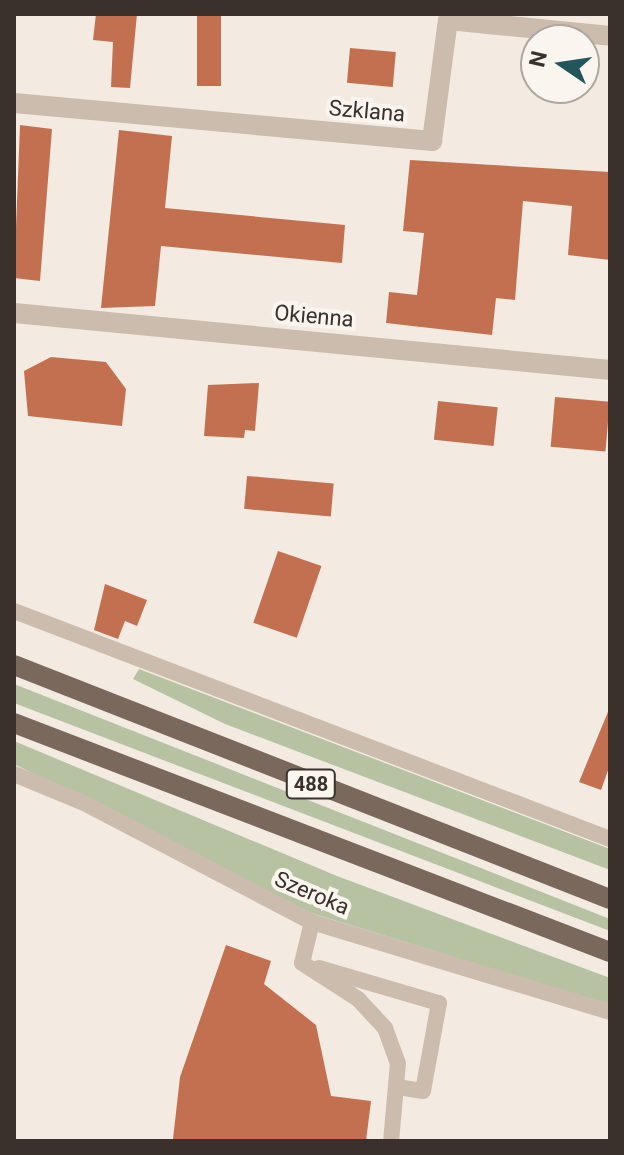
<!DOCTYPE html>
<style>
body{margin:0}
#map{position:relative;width:624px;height:1155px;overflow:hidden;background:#f3ebe2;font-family:Roboto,sans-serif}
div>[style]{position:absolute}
.green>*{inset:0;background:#b6c2a1}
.building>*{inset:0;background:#c37050;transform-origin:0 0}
.lane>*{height:16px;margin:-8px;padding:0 8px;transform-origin:8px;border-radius:8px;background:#ccbcad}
.street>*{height:20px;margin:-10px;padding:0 10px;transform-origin:10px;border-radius:10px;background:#ccbcad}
.primary>*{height:20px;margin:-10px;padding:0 10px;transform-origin:10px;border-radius:10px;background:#7b685d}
span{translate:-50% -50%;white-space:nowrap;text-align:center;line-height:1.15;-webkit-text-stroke:8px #faf5ee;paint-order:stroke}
.shield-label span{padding:2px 6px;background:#faf5ee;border:2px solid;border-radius:6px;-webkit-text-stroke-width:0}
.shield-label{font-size:20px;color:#3a312c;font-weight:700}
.street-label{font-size:22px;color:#3a312c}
.frame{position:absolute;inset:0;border:16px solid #3a312c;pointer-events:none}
.north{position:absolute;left:520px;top:24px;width:80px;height:80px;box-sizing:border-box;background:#faf5ee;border:2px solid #ada7a0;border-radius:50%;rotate:283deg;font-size:22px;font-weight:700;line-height:32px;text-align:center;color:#3a312c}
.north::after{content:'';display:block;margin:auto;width:28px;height:36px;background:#22565b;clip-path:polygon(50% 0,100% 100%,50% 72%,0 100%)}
</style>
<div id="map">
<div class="green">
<div style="clip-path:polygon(139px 669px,610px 849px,610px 870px,225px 724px,133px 679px)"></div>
<div style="clip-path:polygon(14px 684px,610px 919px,610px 931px,14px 703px)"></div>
<div style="clip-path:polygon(14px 741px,337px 876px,610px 978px,610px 1005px,311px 913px,14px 764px)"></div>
</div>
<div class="building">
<div style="clip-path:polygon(96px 14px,137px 14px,130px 88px,111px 87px,113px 42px,93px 40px)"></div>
<div style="left:197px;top:14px;width:24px;height:72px"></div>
<div style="left:350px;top:48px;width:46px;height:35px;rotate:5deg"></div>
<div style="clip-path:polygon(20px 125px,52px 129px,40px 281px,14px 278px)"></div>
<div style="clip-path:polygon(119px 130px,172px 136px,165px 208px,345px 225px,342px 263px,161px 246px,155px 306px,101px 308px)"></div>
<div style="clip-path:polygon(410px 160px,610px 172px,610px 260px,568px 255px,572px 206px,523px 201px,515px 300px,496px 298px,492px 335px,386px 323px,389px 292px,417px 295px,424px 233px,403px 231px)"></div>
<div style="clip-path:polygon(51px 357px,106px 362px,126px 389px,122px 426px,28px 416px,24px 371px)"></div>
<div style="clip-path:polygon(259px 383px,255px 431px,245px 430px,244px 438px,204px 436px,208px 385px)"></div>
<div style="left:555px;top:397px;width:55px;height:50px;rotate:5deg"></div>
<div style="left:438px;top:401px;width:60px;height:39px;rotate:6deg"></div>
<div style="left:247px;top:476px;width:87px;height:33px;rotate:5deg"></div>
<div style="left:278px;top:551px;width:46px;height:76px;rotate:19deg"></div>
<div style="clip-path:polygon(105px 584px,147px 600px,137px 626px,125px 621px,118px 639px,94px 630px)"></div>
<div style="clip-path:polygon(610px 707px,610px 765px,601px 790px,579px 782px)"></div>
<div style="clip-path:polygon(226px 945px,271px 961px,264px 984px,316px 1025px,331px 1096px,371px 1101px,366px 1141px,173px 1139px,180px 1077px)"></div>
</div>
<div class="lane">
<div style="left:14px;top:611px;width:638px;rotate:20.93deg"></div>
<div style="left:14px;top:774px;width:76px;rotate:22.5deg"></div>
<div style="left:84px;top:803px;width:257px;rotate:27.6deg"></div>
<div style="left:312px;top:922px;width:311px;rotate:16.8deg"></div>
<div style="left:312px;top:922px;width:42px;rotate:103.7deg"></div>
<div style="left:302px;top:963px;width:67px;rotate:32.7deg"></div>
<div style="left:358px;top:999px;width:40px;rotate:47deg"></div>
<div style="left:385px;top:1028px;width:37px;rotate:70deg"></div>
<div style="left:398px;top:1063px;width:78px;rotate:95.1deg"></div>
<div style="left:319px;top:968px;width:125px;rotate:16.3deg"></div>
<div style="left:439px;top:1003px;width:89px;rotate:100.3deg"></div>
<div style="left:423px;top:1091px;width:25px;rotate:-171deg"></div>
</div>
<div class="street">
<div style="left:14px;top:103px;width:420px;rotate:5.2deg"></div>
<div style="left:432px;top:141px;width:122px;rotate:-82.5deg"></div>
<div style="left:448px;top:20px;width:163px;rotate:5.6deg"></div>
<div style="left:14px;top:313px;width:599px;rotate:5.46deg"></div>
</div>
<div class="primary">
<div style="left:14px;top:665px;width:640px;rotate:21.44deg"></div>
<div style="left:14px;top:723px;width:638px;rotate:21.02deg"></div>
</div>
<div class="shield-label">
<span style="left:311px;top:784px">488</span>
</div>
<div class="street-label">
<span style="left:367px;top:111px;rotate:5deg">Szklana</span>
<span style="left:314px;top:316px;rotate:5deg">Okienna</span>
<span style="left:312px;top:893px;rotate:23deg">Szeroka</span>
</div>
<div class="frame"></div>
<div class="north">N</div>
</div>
